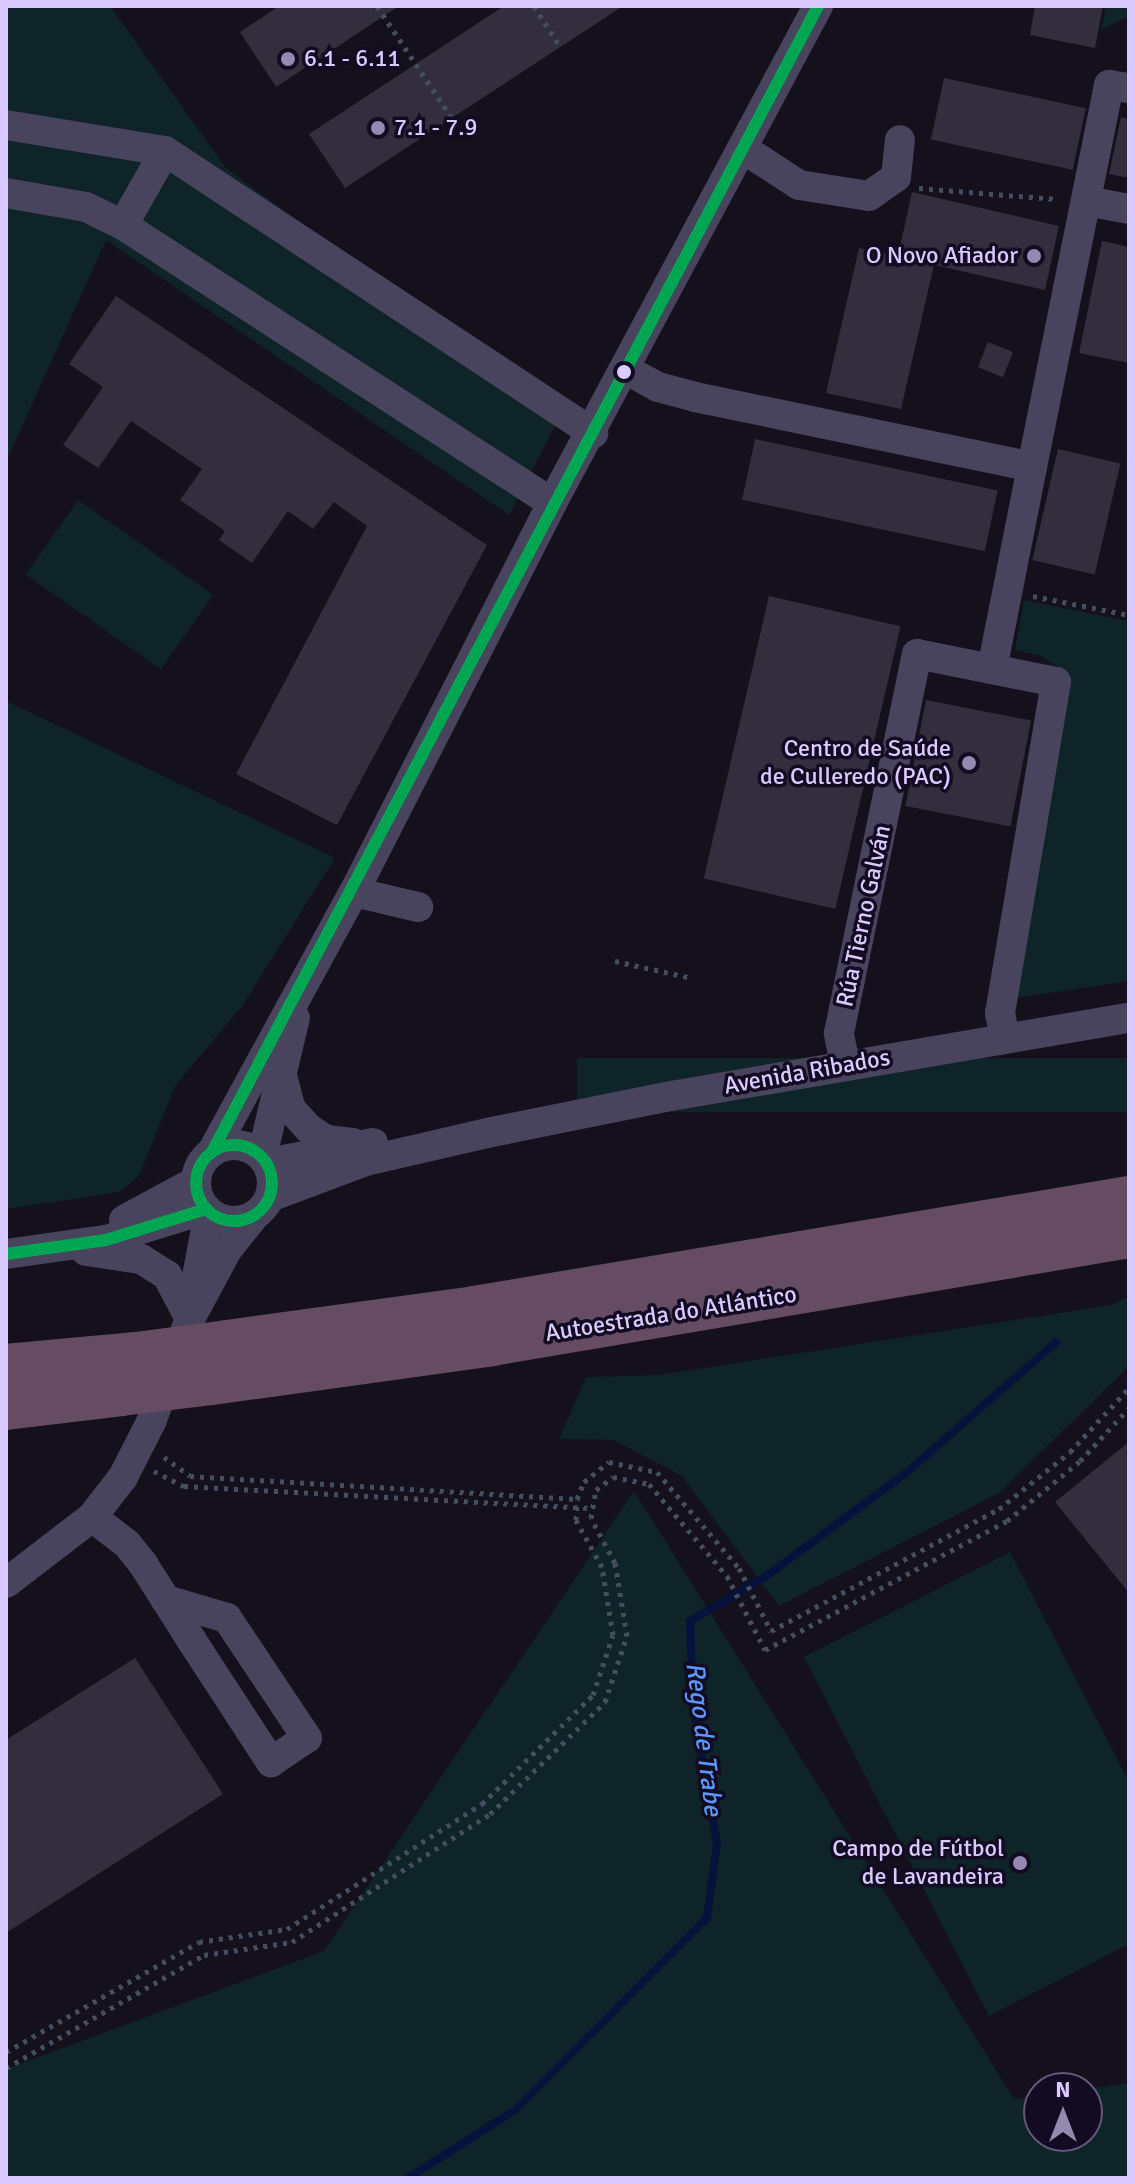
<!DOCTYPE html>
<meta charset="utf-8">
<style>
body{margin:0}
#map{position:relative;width:1135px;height:2184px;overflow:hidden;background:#14101c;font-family:Signika,sans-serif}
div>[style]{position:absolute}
.green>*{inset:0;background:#0f2429;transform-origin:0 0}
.stream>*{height:8px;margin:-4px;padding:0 4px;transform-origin:4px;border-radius:4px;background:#07123c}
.building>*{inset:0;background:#322e3e;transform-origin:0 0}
.path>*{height:5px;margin-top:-2.5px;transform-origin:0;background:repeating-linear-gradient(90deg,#444e5f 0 4px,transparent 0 10px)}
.minor>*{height:30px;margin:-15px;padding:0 15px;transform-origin:15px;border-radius:15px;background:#49445d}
.minor>.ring{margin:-15px;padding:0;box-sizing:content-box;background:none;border:30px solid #49445d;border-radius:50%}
.highway>*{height:44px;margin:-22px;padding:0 22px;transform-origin:22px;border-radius:22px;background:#654c63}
.highway-bridge>*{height:44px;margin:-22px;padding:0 22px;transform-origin:22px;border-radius:22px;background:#654c63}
.bus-1>*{height:12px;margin:-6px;padding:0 6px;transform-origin:6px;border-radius:6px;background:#00a651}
.bus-1>.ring{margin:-6px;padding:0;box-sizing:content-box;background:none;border:12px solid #00a651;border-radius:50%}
.dots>*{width:22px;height:22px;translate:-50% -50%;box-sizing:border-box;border:4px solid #120b21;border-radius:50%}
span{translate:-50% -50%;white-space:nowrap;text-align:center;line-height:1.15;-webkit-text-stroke:7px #120b21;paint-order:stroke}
.poi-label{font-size:24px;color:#d9cbff}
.left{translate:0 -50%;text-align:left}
.right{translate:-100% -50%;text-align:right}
.street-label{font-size:24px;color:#d9cbff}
.water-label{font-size:26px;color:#5998ff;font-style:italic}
.frame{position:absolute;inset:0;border:8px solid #d9cbff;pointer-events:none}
.north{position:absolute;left:1023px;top:2072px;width:80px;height:80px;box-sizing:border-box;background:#120b21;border:2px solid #62587a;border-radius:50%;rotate:0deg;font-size:22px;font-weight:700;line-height:32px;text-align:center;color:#d9cbff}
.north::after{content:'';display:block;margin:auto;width:28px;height:36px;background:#948ab0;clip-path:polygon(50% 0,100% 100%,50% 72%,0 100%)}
</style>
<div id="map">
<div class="green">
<div style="clip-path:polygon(6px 6px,110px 6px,226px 168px,419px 310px,567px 402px,509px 515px,106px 240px,6px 462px)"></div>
<div style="clip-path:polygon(1106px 6px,1129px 6px,1129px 16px,1101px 30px)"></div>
<div style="left:78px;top:500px;width:165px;height:91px;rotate:35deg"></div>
<div style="clip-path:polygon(1024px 600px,1129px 621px,1129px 981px,1010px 999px,1067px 673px,1041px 656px,1015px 650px)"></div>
<div style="clip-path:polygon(6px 701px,335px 858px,242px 1006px,175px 1086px,139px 1176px,119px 1192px,6px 1209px)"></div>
<div style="left:1129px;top:1058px;width:54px;height:552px;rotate:90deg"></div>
<div style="clip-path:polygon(1129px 1297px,1129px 1366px,999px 1493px,779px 1606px,682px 1476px,613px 1440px,559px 1439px,586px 1377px,659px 1375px,1111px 1305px)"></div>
<div style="clip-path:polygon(634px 1491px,1014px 2099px,1039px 2095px,1039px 2136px,1087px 2136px,1087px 2089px,1129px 2083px,1129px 2178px,6px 2178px,6px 2069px,324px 1951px)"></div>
<div style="clip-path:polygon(1010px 1552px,1129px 1782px,1129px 1944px,989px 2016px,804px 1657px)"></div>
</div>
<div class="stream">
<div style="left:408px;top:2178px;width:127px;rotate:-32.4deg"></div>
<div style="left:515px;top:2110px;width:272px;rotate:-45deg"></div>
<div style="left:707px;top:1918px;width:75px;rotate:-82.3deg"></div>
<div style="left:717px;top:1844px;width:141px;rotate:-99.8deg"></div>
<div style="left:693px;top:1705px;width:84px;rotate:-92deg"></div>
<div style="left:690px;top:1621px;width:87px;rotate:-30.4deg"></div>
<div style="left:765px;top:1577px;width:175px;rotate:-36.4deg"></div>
<div style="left:906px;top:1473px;width:199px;rotate:-41.1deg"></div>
</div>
<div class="building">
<div style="clip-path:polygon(279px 6px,399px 6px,276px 87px,240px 32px)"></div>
<div style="clip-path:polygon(504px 6px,623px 6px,345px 188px,309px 134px)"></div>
<div style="clip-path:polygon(1035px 6px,1103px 6px,1095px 48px,1030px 35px)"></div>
<div style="left:944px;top:78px;width:145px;height:63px;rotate:12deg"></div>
<div style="clip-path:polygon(1121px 117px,1129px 119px,1129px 178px,1109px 174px)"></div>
<div style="clip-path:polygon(912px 192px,1059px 226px,1045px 290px,934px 265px,901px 409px,826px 393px,859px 248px,898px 256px)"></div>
<div style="clip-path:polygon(1102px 241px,1129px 247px,1129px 363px,1079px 353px)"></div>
<div style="clip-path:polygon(116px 296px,487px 545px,337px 825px,236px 774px,367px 526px,334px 502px,313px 529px,288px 511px,252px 563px,219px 540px,225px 531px,180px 500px,202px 469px,131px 421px,98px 468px,63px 445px,103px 387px,69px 364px)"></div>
<div style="left:988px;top:342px;width:27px;height:27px;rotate:22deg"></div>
<div style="left:755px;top:439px;width:248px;height:62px;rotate:12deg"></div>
<div style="left:1058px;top:449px;width:64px;height:114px;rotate:13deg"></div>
<div style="left:769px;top:596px;width:135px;height:290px;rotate:13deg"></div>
<div style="left:926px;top:700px;width:107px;height:108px;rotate:11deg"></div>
<div style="clip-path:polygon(1129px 1442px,1129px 1593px,1055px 1502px)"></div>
<div style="clip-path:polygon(135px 1658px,223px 1794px,6px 1933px,6px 1740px)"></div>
</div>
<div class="path">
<div style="left:377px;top:6px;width:137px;rotate:56.3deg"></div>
<div style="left:534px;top:6px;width:50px;rotate:57.3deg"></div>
<div style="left:919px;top:188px;width:138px;rotate:4.6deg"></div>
<div style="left:1033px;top:596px;width:98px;rotate:11.2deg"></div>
<div style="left:615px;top:961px;width:75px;rotate:12.4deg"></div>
<div style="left:164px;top:1457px;width:32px;rotate:36deg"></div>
<div style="left:190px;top:1476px;width:388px;rotate:3.4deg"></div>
<div style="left:154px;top:1471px;width:34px;rotate:27deg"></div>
<div style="left:184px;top:1486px;width:410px;rotate:3.1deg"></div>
<div style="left:6px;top:2052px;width:222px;rotate:-29.7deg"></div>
<div style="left:199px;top:1942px;width:89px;rotate:-8.4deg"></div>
<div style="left:287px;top:1929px;width:232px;rotate:-32.7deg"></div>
<div style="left:482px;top:1804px;width:156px;rotate:-44.5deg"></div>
<div style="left:593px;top:1695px;width:63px;rotate:-71.6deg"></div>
<div style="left:613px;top:1635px;width:69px;rotate:-99.2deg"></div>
<div style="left:602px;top:1567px;width:54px;rotate:-119deg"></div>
<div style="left:576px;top:1520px;width:21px;rotate:-87deg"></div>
<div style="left:577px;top:1499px;width:18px;rotate:-68deg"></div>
<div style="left:584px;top:1482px;width:32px;rotate:-39deg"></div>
<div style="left:609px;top:1462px;width:49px;rotate:11.8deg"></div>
<div style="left:657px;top:1472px;width:126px;rotate:49.5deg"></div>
<div style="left:739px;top:1568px;width:71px;rotate:63.1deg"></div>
<div style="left:771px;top:1631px;width:259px;rotate:-28.2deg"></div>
<div style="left:999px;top:1509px;width:91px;rotate:-38.8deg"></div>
<div style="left:1070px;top:1452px;width:87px;rotate:-47.3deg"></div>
<div style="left:6px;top:2068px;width:228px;rotate:-29.7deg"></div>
<div style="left:204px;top:1955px;width:89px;rotate:-8.4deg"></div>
<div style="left:292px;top:1942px;width:236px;rotate:-32.9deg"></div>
<div style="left:490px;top:1814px;width:161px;rotate:-44.2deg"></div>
<div style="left:605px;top:1702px;width:70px;rotate:-71.6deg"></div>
<div style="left:627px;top:1636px;width:74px;rotate:-99.3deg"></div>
<div style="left:615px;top:1563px;width:51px;rotate:-118.1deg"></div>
<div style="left:591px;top:1518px;width:28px;rotate:-80deg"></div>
<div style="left:596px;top:1490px;width:21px;rotate:-37deg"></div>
<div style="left:613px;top:1477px;width:37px;rotate:11deg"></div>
<div style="left:649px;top:1484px;width:121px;rotate:49.7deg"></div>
<div style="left:727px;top:1576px;width:83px;rotate:62.8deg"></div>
<div style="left:765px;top:1650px;width:274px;rotate:-28.1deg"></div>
<div style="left:1007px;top:1521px;width:94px;rotate:-39.4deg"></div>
<div style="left:1080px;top:1461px;width:72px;rotate:-47.2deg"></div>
</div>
<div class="minor">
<div style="left:6px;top:125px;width:161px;rotate:9.3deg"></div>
<div style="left:165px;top:151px;width:513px;rotate:33.38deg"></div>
<div style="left:742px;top:148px;width:68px;rotate:33deg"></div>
<div style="left:799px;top:185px;width:71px;rotate:8.9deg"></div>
<div style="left:869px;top:196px;width:33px;rotate:-35deg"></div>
<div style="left:896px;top:177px;width:37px;rotate:-84deg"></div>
<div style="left:6px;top:193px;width:81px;rotate:9.9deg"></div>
<div style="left:86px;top:207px;width:41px;rotate:25.9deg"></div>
<div style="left:123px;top:225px;width:511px;rotate:32.94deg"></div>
<div style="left:1086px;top:201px;width:44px;rotate:10.5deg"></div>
<div style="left:123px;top:225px;width:85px;rotate:-60.4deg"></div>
<div style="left:627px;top:370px;width:35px;rotate:29deg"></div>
<div style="left:658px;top:387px;width:38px;rotate:15deg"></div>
<div style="left:695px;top:397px;width:344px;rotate:11.7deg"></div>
<div style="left:1032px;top:467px;width:206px;rotate:101.2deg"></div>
<div style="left:1032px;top:467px;width:390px;rotate:-78.6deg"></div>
<div style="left:1109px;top:85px;width:20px;rotate:9deg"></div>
<div style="left:354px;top:892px;width:66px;rotate:13.2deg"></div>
<div style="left:845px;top:1065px;width:33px;rotate:-101deg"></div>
<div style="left:839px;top:1033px;width:387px;rotate:-78.4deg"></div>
<div style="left:917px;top:654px;width:142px;rotate:11.4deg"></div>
<div style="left:1056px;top:682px;width:336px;rotate:99.6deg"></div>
<div style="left:1000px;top:1013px;width:25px;rotate:79deg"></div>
<div style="left:282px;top:1076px;width:34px;rotate:75deg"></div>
<div style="left:291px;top:1109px;width:25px;rotate:48deg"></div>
<div style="left:308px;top:1128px;width:22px;rotate:34deg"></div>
<div style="left:326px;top:1140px;width:27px;rotate:6deg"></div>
<div class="ring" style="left:196px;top:1145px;width:46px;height:46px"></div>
<div style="left:212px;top:1152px;width:296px;rotate:-61.4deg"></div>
<div style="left:354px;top:892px;width:436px;rotate:-63deg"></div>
<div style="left:552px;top:503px;width:564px;rotate:-61.84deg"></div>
<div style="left:262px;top:1156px;width:142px;rotate:-76.6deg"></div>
<div style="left:267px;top:1163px;width:108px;rotate:-10.7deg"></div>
<div style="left:270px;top:1197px;width:103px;rotate:-20.6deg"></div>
<div style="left:366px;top:1161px;width:124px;rotate:-13deg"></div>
<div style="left:487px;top:1133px;width:188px;rotate:-11.4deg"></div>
<div style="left:671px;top:1096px;width:465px;rotate:-9.7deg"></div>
<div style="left:124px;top:1220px;width:82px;rotate:-28.4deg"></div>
<div style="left:86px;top:1251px;width:56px;rotate:8.3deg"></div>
<div style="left:141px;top:1259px;width:31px;rotate:32deg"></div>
<div style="left:167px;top:1275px;width:50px;rotate:62.4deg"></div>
<div style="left:6px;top:1254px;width:101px;rotate:-8deg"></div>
<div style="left:106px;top:1240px;width:105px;rotate:-17.2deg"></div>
<div style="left:194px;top:1293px;width:82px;rotate:-79.5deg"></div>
<div style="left:92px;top:1517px;width:44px;rotate:37.6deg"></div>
<div style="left:127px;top:1544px;width:26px;rotate:51deg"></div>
<div style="left:143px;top:1564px;width:43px;rotate:57.4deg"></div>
<div style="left:166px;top:1600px;width:49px;rotate:57.6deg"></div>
<div style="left:192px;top:1641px;width:145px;rotate:56.9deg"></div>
<div style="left:271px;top:1762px;width:43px;rotate:-33.7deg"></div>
<div style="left:307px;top:1738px;width:144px;rotate:-123.7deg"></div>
<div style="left:227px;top:1618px;width:64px;rotate:-163.6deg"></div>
<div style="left:6px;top:1583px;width:108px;rotate:-37.5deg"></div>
<div style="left:92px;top:1517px;width:51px;rotate:-52.2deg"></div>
<div style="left:123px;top:1477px;width:62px;rotate:-63deg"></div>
<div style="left:151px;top:1422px;width:110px;rotate:-69.3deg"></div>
<div style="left:190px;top:1319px;width:78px;rotate:-61.8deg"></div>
<div style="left:227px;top:1250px;width:43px;rotate:-51.5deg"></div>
</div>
<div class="highway">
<div style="left:227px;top:1342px;width:249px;rotate:-7.8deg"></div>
<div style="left:474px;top:1308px;width:664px;rotate:-9.53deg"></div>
<div style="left:6px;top:1366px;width:131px;rotate:-5.3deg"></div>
<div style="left:212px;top:1383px;width:283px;rotate:-7.9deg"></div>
<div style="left:492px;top:1344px;width:646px;rotate:-9.62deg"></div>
<div style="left:6px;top:1408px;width:116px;rotate:-6.9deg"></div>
</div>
<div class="highway-bridge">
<div style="left:136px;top:1354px;width:92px;rotate:-7.5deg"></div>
<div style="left:121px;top:1394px;width:92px;rotate:-6.9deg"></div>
</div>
<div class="bus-1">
<div class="ring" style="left:196px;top:1145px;width:64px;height:64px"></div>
<div style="left:212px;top:1152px;width:1296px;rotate:-62.13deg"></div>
<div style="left:6px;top:1254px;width:101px;rotate:-8deg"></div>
<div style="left:106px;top:1240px;width:105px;rotate:-17.2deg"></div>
</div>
<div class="dots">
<div style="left:288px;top:59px;background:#948ab0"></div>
<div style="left:378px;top:128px;background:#948ab0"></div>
<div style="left:1034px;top:256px;background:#948ab0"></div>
<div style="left:624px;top:372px;background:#d9cbff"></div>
<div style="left:969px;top:763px;background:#948ab0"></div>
<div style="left:1020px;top:1863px;background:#948ab0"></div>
</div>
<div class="poi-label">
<span class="left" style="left:304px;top:59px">6.1 - 6.11</span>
<span class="left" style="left:394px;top:128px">7.1 - 7.9</span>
<span class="right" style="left:1018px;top:256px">O Novo Afiador</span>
<span class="right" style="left:951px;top:763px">Centro de Saúde<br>de Culleredo (PAC)</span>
<span class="right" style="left:1004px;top:1863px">Campo de Fútbol<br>de Lavandeira</span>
</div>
<div class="street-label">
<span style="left:864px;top:916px;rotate:-78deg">Rúa Tierno Galván</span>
<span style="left:807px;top:1072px;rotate:-10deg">Avenida Ribados</span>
<span style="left:671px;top:1314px;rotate:-9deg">Autoestrada do Atlántico</span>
</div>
<div class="water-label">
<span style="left:703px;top:1739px;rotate:83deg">Rego de Trabe</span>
</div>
<div class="frame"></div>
<div class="north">N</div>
</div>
